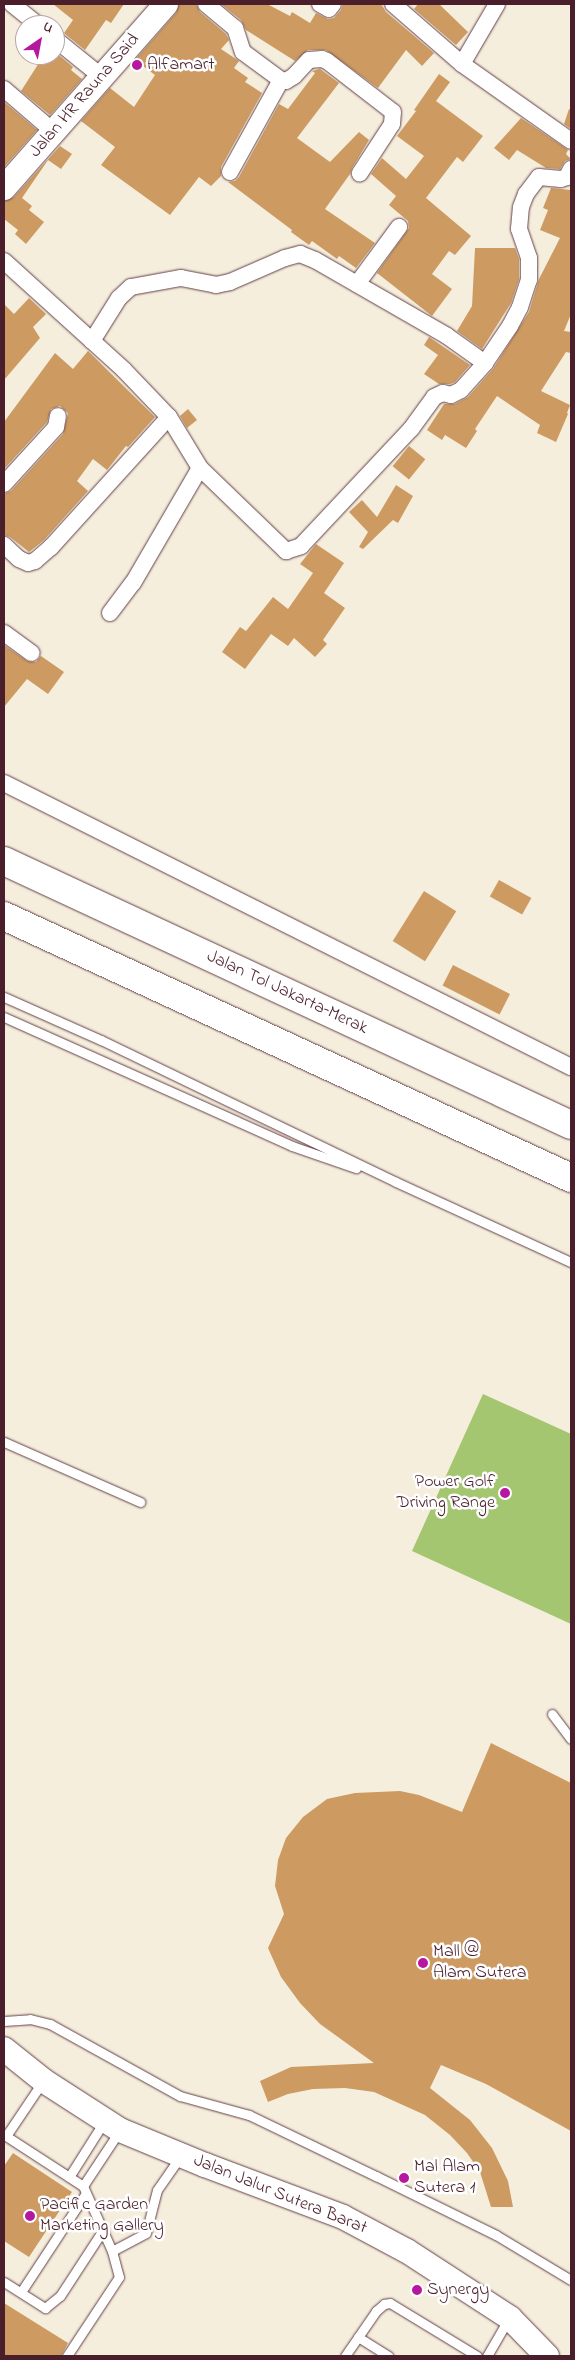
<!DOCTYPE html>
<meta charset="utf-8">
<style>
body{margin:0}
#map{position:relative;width:575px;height:2360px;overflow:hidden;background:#f5eedd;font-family:"Indie Flower",sans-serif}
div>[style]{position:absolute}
.green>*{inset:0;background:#a4c670}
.building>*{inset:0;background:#cd9b62;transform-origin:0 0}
.roads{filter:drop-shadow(0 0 1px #643e46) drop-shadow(0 0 1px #643e46)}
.lane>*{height:9px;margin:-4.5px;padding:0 4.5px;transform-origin:4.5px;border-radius:4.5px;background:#fff}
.street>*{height:16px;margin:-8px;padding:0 8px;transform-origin:8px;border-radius:8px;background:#fff}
.secondary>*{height:24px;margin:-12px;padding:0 12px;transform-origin:12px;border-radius:12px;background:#fff}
.highway>*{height:28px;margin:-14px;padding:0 14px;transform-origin:14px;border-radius:14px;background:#fff}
.dots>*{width:14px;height:14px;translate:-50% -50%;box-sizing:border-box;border:2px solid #fff;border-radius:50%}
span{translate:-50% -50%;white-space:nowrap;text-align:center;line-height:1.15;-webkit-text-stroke:5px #fff;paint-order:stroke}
.poi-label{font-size:18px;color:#4a1f2b}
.left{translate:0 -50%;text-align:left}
.right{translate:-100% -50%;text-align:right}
.street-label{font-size:18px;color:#4a1f2b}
.frame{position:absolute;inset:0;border:5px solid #4a1f2b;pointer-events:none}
.north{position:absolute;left:15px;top:15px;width:50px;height:50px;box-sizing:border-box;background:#fff;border:1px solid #b7a5aa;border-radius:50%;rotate:33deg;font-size:14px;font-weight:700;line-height:20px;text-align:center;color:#4a1f2b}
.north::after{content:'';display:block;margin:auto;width:18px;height:22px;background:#b5179e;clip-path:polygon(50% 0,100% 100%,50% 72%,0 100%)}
</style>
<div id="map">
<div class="green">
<div style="clip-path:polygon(483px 1394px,571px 1434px,571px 1624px,412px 1551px)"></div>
</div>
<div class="building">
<div style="clip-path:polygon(53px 4px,124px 4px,111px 23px,106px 20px,85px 50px,64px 33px,73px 20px)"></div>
<div style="clip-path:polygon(179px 4px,196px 4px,200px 12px,226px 34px,229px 40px,221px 49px,239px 61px,234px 68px,248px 78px,245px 82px,262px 93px,221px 167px,221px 176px,211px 186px,199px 177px,170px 215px,101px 165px,115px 147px,81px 121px,110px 88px,134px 107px,155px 75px,135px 60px,176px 13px)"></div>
<div style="clip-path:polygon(221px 4px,267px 4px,290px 16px,292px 12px,310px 23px,316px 13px,328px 19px,334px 18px,341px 10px,343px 4px,381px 4px,386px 12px,434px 53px,422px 66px,406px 50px,378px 88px,326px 50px,308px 50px,295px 61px,246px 30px,241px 20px)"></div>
<div style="clip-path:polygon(418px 4px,439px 4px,468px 32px,456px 45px,414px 9px)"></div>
<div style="clip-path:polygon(55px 52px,73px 67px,71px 70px,82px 79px,50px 115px,21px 91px,44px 55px,55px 55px)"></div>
<div style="clip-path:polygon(320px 69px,339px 83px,297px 138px,330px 162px,359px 132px,369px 140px,352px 168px,350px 174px,325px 209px,375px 243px,356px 268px,339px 256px,337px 259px,312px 241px,309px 245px,291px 232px,292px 230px,228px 182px,235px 181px,239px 177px,279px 104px,288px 109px,315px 73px,312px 71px)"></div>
<div style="clip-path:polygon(439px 74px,450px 82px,436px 101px,483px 136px,463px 162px,457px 157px,426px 198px,471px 236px,455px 255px,449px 251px,432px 274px,452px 289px,432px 316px,377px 273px,409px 228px,408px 221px,389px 205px,396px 196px,371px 174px,382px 158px,406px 179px,424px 156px,397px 136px,416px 111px,414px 110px)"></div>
<div style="clip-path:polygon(4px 102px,37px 130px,4px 167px)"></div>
<div style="clip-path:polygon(569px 109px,571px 110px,571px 129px,564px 124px)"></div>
<div style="clip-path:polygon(521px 118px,568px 150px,566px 154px,571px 159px,565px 161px,560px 169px,546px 168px,517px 150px,509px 160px,494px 148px)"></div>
<div style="clip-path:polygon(60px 146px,72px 154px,61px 169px,48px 160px,22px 198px,32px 206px,29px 210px,44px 222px,26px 244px,15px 234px,18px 230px,4px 219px,4px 201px,14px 197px)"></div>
<div style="clip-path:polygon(551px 188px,571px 190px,571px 314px,564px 331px,571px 332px,571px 353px,566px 352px,541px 391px,570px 405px,567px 413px,568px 414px,556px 442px,537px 433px,540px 425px,497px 396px,475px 429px,477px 431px,466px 448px,445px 435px,442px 440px,427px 430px,444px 404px,455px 404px,468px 397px,493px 369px,529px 312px,539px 279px,560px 238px,540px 230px,548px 210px,543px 208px)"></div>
<div style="clip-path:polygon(475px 248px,515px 248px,519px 259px,519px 279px,511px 303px,482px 349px,457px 331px,472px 306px)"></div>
<div style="clip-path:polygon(29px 298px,46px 314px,33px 327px,40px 338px,4px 380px,4px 304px,14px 314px)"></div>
<div style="clip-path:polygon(429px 337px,470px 365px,455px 382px,450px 384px,439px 384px,424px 374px,438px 355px,424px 345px)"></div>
<div style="clip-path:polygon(88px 351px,155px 417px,128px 447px,126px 446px,107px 470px,93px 459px,77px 481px,88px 491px,44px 540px,29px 552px,10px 537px,4px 535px,4px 494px,11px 491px,63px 434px,68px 413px,60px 406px,51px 409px,47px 422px,4px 469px,4px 422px,55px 353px,73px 369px)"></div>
<div style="clip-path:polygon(188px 409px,197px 420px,187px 428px,180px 416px)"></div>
<div style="left:409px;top:446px;width:21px;height:26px;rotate:39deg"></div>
<div style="clip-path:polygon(396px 485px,413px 496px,398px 523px,393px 520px,363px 549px,359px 547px,368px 532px,349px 512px,362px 500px,377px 517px)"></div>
<div style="clip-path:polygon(316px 544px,344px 563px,324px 593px,345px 608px,323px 640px,327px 644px,315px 657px,294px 638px,288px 646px,271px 634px,245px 669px,222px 652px,240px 627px,246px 631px,273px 597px,288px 609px,313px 573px,300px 564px)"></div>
<div style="clip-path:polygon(4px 645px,27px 661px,36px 662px,41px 656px,64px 672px,48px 694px,27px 679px,4px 707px)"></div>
<div style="left:499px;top:880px;width:37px;height:19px;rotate:29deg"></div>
<div style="left:424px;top:891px;width:38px;height:59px;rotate:32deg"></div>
<div style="left:453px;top:965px;width:64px;height:23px;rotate:27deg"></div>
<div style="clip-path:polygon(491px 1743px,571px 1783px,571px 2131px,486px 2084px,441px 2065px,430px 2088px,470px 2120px,492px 2148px,508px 2181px,513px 2207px,491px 2207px,480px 2172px,467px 2153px,450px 2135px,425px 2115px,374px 2092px,345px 2088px,313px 2089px,288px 2094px,268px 2102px,260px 2081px,291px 2067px,374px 2063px,320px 2024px,300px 2003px,281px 1977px,268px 1948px,284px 1914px,275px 1886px,278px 1860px,286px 1838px,303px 1817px,327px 1799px,355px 1793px,400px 1791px,419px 1795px,462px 1812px)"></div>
<div style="clip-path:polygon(13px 2153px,72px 2192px,29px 2257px,4px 2241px,4px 2166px)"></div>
<div style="clip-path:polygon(4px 2303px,68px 2343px,61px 2356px,4px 2356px)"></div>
</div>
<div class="roads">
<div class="lane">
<div style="left:4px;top:997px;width:106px;rotate:23.9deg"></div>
<div style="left:101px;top:1040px;width:327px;rotate:25.7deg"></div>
<div style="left:396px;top:1182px;width:192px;rotate:24.6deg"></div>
<div style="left:4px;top:1017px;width:316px;rotate:24.1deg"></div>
<div style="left:292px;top:1146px;width:68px;rotate:19deg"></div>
<div style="left:4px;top:1442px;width:149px;rotate:23.8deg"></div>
<div style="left:552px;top:1714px;width:31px;rotate:53deg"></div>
<div style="left:4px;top:2021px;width:26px;rotate:-4deg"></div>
<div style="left:30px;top:2019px;width:21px;rotate:14deg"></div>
<div style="left:50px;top:2024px;width:149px;rotate:29deg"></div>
<div style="left:180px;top:2096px;width:72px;rotate:15.4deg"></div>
<div style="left:249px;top:2115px;width:141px;rotate:25.7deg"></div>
<div style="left:376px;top:2176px;width:134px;rotate:26.2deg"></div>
<div style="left:496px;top:2235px;width:87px;rotate:31deg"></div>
<div style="left:43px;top:2081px;width:66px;rotate:123.9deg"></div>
<div style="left:6px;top:2136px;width:92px;rotate:33deg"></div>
<div style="left:83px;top:2186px;width:71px;rotate:66deg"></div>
<div style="left:112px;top:2251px;width:27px;rotate:75deg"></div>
<div style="left:119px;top:2277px;width:95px;rotate:123.4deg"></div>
<div style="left:69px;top:2177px;width:67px;rotate:-57.7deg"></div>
<div style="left:83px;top:2186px;width:67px;rotate:-56.5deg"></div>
<div style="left:112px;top:2251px;width:38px;rotate:-28deg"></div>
<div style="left:146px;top:2233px;width:44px;rotate:-75.7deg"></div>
<div style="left:157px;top:2190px;width:40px;rotate:-55.1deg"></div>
<div style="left:4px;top:2282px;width:49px;rotate:32.4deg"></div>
<div style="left:45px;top:2308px;width:19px;rotate:-39deg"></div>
<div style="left:60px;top:2296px;width:79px;rotate:-56.9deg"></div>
<div style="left:21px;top:2292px;width:118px;rotate:-56.7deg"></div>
<div style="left:358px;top:2337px;width:36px;rotate:32deg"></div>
<div style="left:345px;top:2356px;width:55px;rotate:-55.4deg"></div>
<div style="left:376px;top:2311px;width:11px;rotate:-41deg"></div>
<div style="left:384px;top:2304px;width:6px;rotate:-9deg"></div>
<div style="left:390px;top:2303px;width:102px;rotate:31.3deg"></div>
<div style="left:487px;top:2356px;width:44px;rotate:-59.9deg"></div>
</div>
<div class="street">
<div style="left:12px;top:4px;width:33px;rotate:39deg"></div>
<div style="left:206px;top:4px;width:38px;rotate:40deg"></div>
<div style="left:235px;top:28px;width:25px;rotate:72deg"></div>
<div style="left:243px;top:52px;width:47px;rotate:36.4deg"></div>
<div style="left:281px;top:80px;width:5px;rotate:11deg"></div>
<div style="left:286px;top:81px;width:9px;rotate:-32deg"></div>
<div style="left:294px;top:76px;width:22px;rotate:-47deg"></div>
<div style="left:309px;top:60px;width:13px;rotate:-4deg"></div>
<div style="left:322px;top:59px;width:5px;rotate:22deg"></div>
<div style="left:327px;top:61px;width:83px;rotate:37.7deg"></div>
<div style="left:393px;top:112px;width:12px;rotate:95deg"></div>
<div style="left:392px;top:124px;width:59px;rotate:123.1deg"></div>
<div style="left:320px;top:4px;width:10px;rotate:29deg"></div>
<div style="left:329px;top:9px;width:6px;rotate:-51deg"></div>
<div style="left:393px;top:4px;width:91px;rotate:41deg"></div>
<div style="left:462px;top:64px;width:133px;rotate:35.2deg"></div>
<div style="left:55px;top:39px;width:60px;rotate:39deg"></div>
<div style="left:462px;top:64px;width:69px;rotate:-59.7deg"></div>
<div style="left:4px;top:89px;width:66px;rotate:40.7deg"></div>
<div style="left:230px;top:172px;width:105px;rotate:-61deg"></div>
<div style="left:4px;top:261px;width:162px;rotate:42.2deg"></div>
<div style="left:124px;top:370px;width:65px;rotate:46.2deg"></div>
<div style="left:169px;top:417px;width:176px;rotate:132.2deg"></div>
<div style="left:51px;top:547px;width:21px;rotate:139deg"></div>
<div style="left:35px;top:561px;width:7px;rotate:164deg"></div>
<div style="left:28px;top:563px;width:10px;rotate:-156deg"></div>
<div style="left:19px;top:559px;width:21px;rotate:-137deg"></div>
<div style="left:357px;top:284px;width:71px;rotate:-53.6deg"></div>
<div style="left:92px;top:341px;width:51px;rotate:-57.9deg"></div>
<div style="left:119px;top:298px;width:16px;rotate:-43deg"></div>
<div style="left:131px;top:287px;width:51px;rotate:-10.2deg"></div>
<div style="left:181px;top:278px;width:36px;rotate:11deg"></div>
<div style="left:216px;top:285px;width:14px;rotate:-12deg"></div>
<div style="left:230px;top:282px;width:60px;rotate:-23.6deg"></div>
<div style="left:285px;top:258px;width:16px;rotate:-15deg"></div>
<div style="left:300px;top:254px;width:16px;rotate:22deg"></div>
<div style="left:315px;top:260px;width:152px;rotate:29.9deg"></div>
<div style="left:447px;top:336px;width:47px;rotate:35.4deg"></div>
<div style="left:169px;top:417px;width:60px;rotate:58.7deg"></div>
<div style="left:200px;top:468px;width:120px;rotate:44deg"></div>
<div style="left:286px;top:551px;width:16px;rotate:-18deg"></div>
<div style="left:301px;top:546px;width:161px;rotate:-46.8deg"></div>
<div style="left:411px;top:429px;width:39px;rotate:-54deg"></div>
<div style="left:434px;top:397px;width:10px;rotate:-24deg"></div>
<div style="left:443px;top:393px;width:8px;rotate:14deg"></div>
<div style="left:451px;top:395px;width:11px;rotate:-27deg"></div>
<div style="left:461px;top:390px;width:36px;rotate:-48deg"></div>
<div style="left:485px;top:363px;width:45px;rotate:-56deg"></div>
<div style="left:510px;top:326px;width:21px;rotate:-62deg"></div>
<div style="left:520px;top:307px;width:28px;rotate:-72deg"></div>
<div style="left:529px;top:280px;width:22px;rotate:-90deg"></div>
<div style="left:529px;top:258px;width:31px;rotate:-109deg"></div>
<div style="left:519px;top:229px;width:22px;rotate:-85deg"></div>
<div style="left:521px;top:207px;width:14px;rotate:-69deg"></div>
<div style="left:526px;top:194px;width:21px;rotate:-53deg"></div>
<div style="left:539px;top:177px;width:22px;rotate:5deg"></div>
<div style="left:561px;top:179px;width:6px;rotate:-18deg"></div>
<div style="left:567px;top:177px;width:9px;rotate:-63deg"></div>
<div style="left:4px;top:484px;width:77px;rotate:-47.6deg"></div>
<div style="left:56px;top:427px;width:11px;rotate:-80deg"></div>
<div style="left:110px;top:613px;width:38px;rotate:-53deg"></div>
<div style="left:133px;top:583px;width:133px;rotate:-59.8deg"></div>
<div style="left:4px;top:633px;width:34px;rotate:36deg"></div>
<div style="left:4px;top:783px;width:634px;rotate:26.61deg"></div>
</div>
<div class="secondary">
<div style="left:4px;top:188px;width:245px;rotate:-48.6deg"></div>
<div style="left:4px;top:2049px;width:51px;rotate:38.7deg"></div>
<div style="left:44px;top:2081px;width:90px;rotate:32.8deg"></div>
<div style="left:120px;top:2130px;width:92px;rotate:22.4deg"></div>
<div style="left:205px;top:2165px;width:147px;rotate:20.6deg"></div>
<div style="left:343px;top:2217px;width:72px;rotate:28deg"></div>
<div style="left:407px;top:2251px;width:123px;rotate:33deg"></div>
<div style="left:510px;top:2318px;width:53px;rotate:45.8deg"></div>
</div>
<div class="highway">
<div style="left:4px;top:861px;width:625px;rotate:24.97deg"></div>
<div style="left:4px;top:916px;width:625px;rotate:24.8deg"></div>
</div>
</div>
<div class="dots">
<div style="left:137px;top:65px;background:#b5179e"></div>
<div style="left:505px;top:1493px;background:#b5179e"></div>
<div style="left:423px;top:1963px;background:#b5179e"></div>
<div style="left:404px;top:2178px;background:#b5179e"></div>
<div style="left:30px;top:2216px;background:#b5179e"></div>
<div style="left:417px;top:2290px;background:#b5179e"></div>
</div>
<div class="poi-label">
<span class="left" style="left:147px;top:65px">Alfamart</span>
<span class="right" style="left:495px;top:1493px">Power Golf<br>Driving Range</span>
<span class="left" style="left:433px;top:1963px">Mall @<br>Alam Sutera</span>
<span class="left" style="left:414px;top:2178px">Mal Alam<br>Sutera 1</span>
<span class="left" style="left:40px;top:2216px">Pacific Garden<br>Marketing Gallery</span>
<span class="left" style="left:427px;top:2290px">Synergy</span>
</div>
<div class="street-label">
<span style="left:85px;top:96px;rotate:-49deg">Jalan HR Rauna Said</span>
<span style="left:287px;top:993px;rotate:25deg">Jalan Tol Jakarta–Merak</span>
<span style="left:280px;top:2195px;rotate:22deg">Jalan Jalur Sutera Barat</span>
</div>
<div class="frame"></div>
<div class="north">U</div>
</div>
